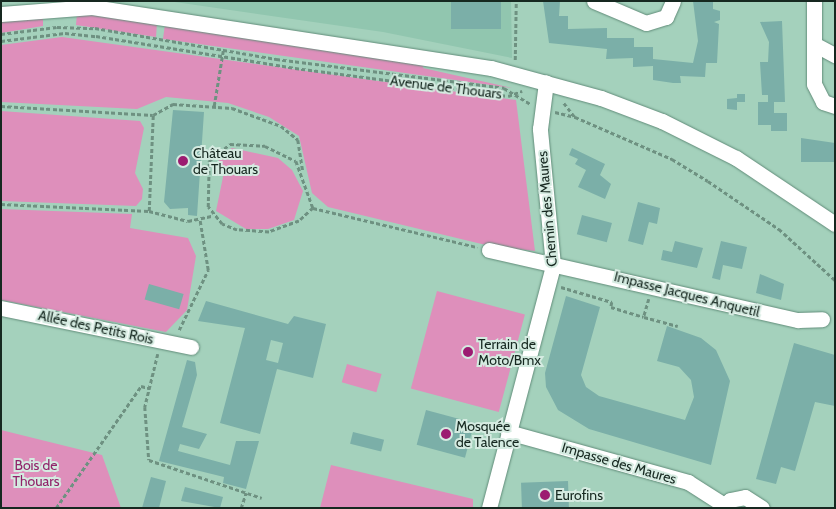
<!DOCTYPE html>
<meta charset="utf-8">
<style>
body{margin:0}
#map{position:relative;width:836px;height:509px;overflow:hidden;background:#a4d1bc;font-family:Cabin,sans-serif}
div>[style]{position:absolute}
.built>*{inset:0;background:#91c6af}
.green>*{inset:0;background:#de8fbb;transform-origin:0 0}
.building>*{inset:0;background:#7bafa8;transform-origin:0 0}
.path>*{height:2.5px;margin-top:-1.25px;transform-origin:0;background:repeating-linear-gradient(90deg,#6e9181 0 4px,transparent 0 6.5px)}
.roads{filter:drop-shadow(0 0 1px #618c79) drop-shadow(0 0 1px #618c79)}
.minor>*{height:15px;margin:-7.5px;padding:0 7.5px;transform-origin:7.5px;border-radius:7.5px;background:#fff}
.dots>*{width:14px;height:14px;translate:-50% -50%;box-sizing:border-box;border:2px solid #d5ebe1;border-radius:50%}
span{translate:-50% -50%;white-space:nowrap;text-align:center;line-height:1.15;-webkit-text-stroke:4px #d5ebe1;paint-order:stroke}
.street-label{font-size:14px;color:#162820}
.poi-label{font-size:14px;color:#162820}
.left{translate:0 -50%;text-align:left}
.park-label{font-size:14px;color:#91236a}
.frame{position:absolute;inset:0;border:2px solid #162820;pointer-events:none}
</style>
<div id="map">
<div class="built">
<div style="clip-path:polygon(168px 1px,511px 1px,512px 58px,383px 32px)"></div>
</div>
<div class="green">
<div style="clip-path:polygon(77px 13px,157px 23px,156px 37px,76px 25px)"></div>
<div style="clip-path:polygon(43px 15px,43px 26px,1px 33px,1px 21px)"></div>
<div style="clip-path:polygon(165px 24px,424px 61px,423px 68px,512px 88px,163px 39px)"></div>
<div style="clip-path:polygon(62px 37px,516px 100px,535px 251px,490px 246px,328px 207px,312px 193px,299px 136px,269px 117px,228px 103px,166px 97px,137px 109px,1px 102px,1px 45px)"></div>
<div style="clip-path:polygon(1px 111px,140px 121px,144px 128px,135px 173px,143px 189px,142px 199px,136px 206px,1px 201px)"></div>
<div style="clip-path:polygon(232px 148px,278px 158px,292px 170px,303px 191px,294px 220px,268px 229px,246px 229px,216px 211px,223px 177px,218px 157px)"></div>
<div style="clip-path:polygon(1px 209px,132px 214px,130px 228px,188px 238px,196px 256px,187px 310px,166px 332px,1px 300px)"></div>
<div style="left:437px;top:291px;width:91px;height:101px;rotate:15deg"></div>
<div style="left:347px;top:364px;width:36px;height:19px;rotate:16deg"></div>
<div style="clip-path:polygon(1px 430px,102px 455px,121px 508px,1px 508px)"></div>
<div style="clip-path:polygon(331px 465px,473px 499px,473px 508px,320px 508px)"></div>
</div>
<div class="building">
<div style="left:451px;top:1px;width:50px;height:28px"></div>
<div style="clip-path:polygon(543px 1px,560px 1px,559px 16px,568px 16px,568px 29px,607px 28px,607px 38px,634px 38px,634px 47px,653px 47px,653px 59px,693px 63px,698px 41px,693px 1px,713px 1px,713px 9px,720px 11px,720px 20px,714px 22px,719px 24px,717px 63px,706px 63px,705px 77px,680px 76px,681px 83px,673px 83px,653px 80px,653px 66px,633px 67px,633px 58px,606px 59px,607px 49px,549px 43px)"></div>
<div style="clip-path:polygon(782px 21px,785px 102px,774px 102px,774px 113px,787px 113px,787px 131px,771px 131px,771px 125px,758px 125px,758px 102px,768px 102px,768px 95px,762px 95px,760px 62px,768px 62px,769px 42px,760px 22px)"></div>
<div style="clip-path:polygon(737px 94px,745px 94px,745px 102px,737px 102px,737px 110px,727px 109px,727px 99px,737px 98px)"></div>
<div style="clip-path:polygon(173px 110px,204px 112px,197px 216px,188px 215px,188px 208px,170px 209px,164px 202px)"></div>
<div style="clip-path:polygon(801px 138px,835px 143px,835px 162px,801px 162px)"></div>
<div style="clip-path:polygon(572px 148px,605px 164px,600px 175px,611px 184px,605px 199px,578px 187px,586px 170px,575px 164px,578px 159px,569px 155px)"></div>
<div style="clip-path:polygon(638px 202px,660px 208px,657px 224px,649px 222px,643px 245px,628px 241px)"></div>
<div style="left:582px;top:215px;width:31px;height:20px;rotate:15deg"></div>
<div style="clip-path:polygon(675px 241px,703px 248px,697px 268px,661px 260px,663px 250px,672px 252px)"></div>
<div style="clip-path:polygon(721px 241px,747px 247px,742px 269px,723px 265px,720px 280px,712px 278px)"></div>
<div style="clip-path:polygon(760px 274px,784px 284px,781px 300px,756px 293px)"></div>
<div style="left:149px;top:284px;width:36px;height:16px;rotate:16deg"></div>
<div style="clip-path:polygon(566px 296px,600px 307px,581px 375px,586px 387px,599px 396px,685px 420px,694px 397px,691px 380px,679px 367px,657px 361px,667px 326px,701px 338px,716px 350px,730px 381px,711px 465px,589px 429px,558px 410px,546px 387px,545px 373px)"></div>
<div style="clip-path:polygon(evenodd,206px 301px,288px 324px,294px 316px,326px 324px,313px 378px,277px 369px,260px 434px,220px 423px,245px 328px,198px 321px,206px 301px,271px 340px,283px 343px,278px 363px,266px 360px,271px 340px)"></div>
<div style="clip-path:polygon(794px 343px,835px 355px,835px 406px,815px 402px,795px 471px,781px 467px,776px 484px,756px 479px)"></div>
<div style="clip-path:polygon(187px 360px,195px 362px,197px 375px,182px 427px,207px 434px,199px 449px,180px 444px,178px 451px,230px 465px,236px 441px,259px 441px,246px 489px,223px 483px,224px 477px,159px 461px)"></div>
<div style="left:426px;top:410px;width:50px;height:36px;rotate:15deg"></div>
<div style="left:353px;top:432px;width:32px;height:12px;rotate:14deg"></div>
<div style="clip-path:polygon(151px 477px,166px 481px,159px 508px,142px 508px)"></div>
<div style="left:568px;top:481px;width:27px;height:47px;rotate:88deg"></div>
<div style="clip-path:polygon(185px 487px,223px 497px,220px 508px,181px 501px)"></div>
</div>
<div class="path">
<div style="left:1px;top:34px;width:56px;rotate:-7.1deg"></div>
<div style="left:57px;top:27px;width:38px;rotate:2deg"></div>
<div style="left:95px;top:28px;width:184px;rotate:9.7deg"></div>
<div style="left:276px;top:59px;width:230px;rotate:7.2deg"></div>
<div style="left:504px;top:88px;width:31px;rotate:31deg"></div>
<div style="left:1px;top:41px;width:64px;rotate:-7.1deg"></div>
<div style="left:65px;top:33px;width:31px;rotate:6deg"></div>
<div style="left:96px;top:36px;width:202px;rotate:9.1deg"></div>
<div style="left:295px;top:68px;width:215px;rotate:7.5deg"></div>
<div style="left:508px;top:96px;width:15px;rotate:-20deg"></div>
<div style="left:515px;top:60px;width:59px;rotate:-89deg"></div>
<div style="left:564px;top:103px;width:18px;rotate:52deg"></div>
<div style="left:575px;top:117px;width:106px;rotate:23.4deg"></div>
<div style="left:672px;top:159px;width:42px;rotate:31.4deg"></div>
<div style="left:708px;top:181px;width:86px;rotate:34.1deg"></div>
<div style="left:779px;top:229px;width:76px;rotate:42.3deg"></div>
<div style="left:1px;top:106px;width:152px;rotate:3.4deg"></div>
<div style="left:153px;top:115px;width:23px;rotate:-29deg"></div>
<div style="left:173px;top:104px;width:59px;rotate:3.9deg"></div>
<div style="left:232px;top:108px;width:52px;rotate:20.2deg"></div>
<div style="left:281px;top:126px;width:22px;rotate:39deg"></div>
<div style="left:298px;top:140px;width:31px;rotate:81deg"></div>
<div style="left:214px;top:106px;width:56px;rotate:-80.7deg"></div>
<div style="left:555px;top:112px;width:21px;rotate:14deg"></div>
<div style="left:1px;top:204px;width:148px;rotate:2.7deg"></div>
<div style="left:149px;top:211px;width:40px;rotate:14.4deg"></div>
<div style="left:188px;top:221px;width:25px;rotate:-12deg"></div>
<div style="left:313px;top:208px;width:19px;rotate:137deg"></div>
<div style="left:299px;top:221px;width:32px;rotate:160deg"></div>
<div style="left:269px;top:232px;width:32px;rotate:-176deg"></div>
<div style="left:237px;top:230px;width:16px;rotate:-158deg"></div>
<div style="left:222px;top:224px;width:22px;rotate:-129deg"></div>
<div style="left:208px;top:207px;width:46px;rotate:-88.8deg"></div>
<div style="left:209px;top:161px;width:27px;rotate:-39deg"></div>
<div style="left:230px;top:144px;width:35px;rotate:3deg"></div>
<div style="left:265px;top:146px;width:34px;rotate:26deg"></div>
<div style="left:296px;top:161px;width:50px;rotate:70.1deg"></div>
<div style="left:313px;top:208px;width:169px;rotate:13.4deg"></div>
<div style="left:149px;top:211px;width:96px;rotate:-87.6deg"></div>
<div style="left:561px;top:287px;width:53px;rotate:16.4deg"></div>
<div style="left:612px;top:302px;width:5px;rotate:101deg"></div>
<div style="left:611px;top:307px;width:34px;rotate:17deg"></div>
<div style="left:649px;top:299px;width:19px;rotate:106deg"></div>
<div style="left:644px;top:317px;width:35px;rotate:15deg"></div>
<div style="left:179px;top:330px;width:67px;rotate:-64.2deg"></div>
<div style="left:208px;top:270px;width:50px;rotate:-99.3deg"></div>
<div style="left:158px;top:354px;width:55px;rotate:103.8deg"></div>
<div style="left:145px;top:407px;width:53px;rotate:85.7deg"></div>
<div style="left:149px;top:460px;width:119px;rotate:18.6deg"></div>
<div style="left:56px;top:508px;width:149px;rotate:-55.1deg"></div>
<div style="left:141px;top:386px;width:8px;rotate:14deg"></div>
<div style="left:241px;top:508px;width:16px;rotate:-72deg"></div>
</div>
<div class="roads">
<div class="minor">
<div style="left:594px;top:1px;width:56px;rotate:22.9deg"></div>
<div style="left:646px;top:23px;width:21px;rotate:-17deg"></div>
<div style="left:666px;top:17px;width:17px;rotate:-66deg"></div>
<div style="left:814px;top:1px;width:83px;rotate:90deg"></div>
<div style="left:814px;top:84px;width:20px;rotate:63deg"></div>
<div style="left:823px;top:102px;width:13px;rotate:18deg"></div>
<div style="left:1px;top:14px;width:91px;rotate:-4.4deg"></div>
<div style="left:92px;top:7px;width:404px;rotate:8.7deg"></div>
<div style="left:491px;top:68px;width:114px;rotate:15.3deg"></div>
<div style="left:601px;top:98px;width:65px;rotate:20.7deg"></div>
<div style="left:662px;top:121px;width:83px;rotate:26.6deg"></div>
<div style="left:736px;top:158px;width:119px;rotate:33.7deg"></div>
<div style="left:814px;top:44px;width:24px;rotate:28deg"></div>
<div style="left:489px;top:250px;width:317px;rotate:12.8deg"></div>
<div style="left:798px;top:320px;width:24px;rotate:-2deg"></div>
<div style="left:1px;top:308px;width:194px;rotate:11.6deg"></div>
<div style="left:508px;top:432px;width:187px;rotate:15.5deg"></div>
<div style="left:688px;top:482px;width:43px;rotate:32.6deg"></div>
<div style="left:489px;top:508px;width:251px;rotate:-75.2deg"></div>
<div style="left:553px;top:265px;width:137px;rotate:-95.5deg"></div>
<div style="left:540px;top:129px;width:47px;rotate:-82.7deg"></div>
<div style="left:722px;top:508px;width:11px;rotate:-45deg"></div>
<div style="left:730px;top:500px;width:15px;rotate:-11deg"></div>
<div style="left:745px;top:497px;width:20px;rotate:33deg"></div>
</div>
</div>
<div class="dots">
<div style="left:183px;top:161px;background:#9c1c71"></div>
<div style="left:468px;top:352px;background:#9c1c71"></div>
<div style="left:446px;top:434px;background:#9c1c71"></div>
<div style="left:545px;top:495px;background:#9c1c71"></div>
</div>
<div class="street-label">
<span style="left:446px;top:87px;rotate:7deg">Avenue de Thouars</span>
<span style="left:547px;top:209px;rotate:-95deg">Chemin des Maures</span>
<span style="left:687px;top:294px;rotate:14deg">Impasse Jacques Anquetil</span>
<span style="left:96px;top:327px;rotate:12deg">Allée des Petits Rois</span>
<span style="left:619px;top:463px;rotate:16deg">Impasse des Maures</span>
</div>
<div class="poi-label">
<span class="left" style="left:193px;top:161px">Château<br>de Thouars</span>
<span class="left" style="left:478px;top:352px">Terrain de<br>Moto/Bmx</span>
<span class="left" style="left:456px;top:434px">Mosquée<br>de Talence</span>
<span class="left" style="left:555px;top:495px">Eurofins</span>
</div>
<div class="park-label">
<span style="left:36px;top:473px">Bois de<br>Thouars</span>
</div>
<div class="frame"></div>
</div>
